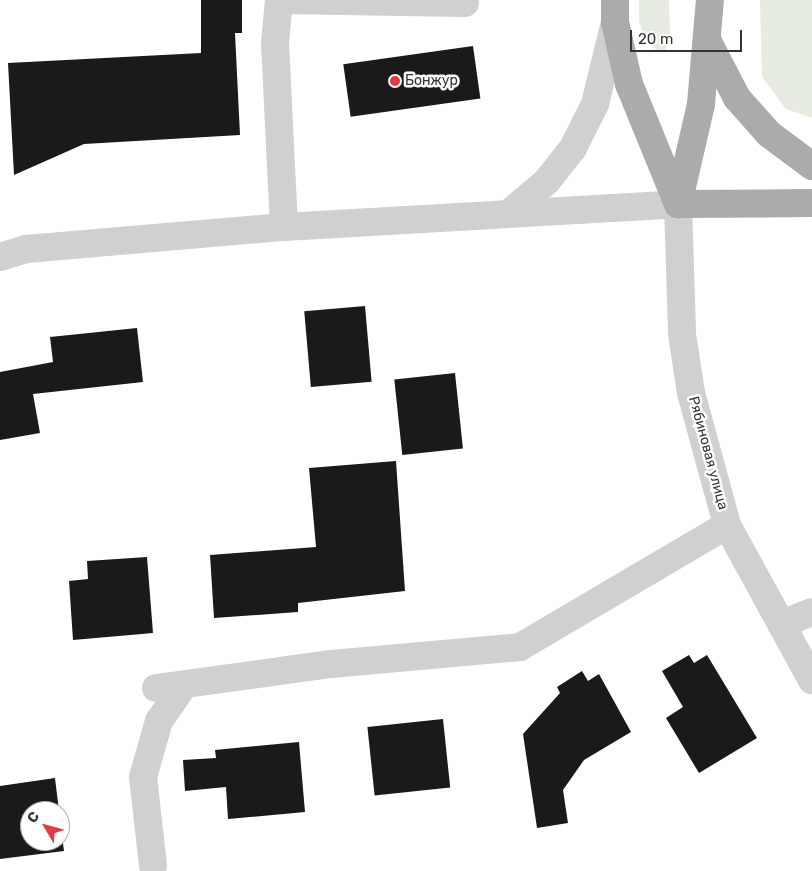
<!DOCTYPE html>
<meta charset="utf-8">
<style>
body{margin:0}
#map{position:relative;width:812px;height:871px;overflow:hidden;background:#fff;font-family:Rubik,sans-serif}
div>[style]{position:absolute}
.green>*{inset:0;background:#e6ecdf}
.building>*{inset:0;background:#1a1a1a;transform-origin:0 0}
.minor>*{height:28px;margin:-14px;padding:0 14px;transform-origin:14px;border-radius:14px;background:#d0d0d0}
.major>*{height:28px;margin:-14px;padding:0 14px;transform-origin:14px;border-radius:14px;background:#ababab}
.dots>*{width:14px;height:14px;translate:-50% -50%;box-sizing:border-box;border:2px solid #fff;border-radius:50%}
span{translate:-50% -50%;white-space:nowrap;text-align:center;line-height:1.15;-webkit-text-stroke:5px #fff;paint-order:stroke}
.poi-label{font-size:14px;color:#333}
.left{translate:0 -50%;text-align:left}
.street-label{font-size:14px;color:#333}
.north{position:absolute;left:20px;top:801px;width:50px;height:50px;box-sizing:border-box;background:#fff;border:1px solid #adadad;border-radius:50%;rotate:307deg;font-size:14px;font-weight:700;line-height:20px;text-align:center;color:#333}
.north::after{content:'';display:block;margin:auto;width:18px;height:22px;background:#e63946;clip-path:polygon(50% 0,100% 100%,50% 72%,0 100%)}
.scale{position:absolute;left:630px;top:30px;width:112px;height:22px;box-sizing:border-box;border:2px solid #333;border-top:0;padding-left:6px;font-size:15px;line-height:18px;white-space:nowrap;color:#333;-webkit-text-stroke:4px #fff;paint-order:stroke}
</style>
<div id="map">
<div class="green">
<div style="clip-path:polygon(639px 0,669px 0,670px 43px,664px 51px,655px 49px,644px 36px,639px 21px)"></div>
<div style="clip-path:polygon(760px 0,812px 0,812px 118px,786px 109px,762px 77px)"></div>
</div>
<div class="building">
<div style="clip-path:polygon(201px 0,242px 0,242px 33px,235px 33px,240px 135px,84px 144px,14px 175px,8px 63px,201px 53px)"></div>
<div style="left:473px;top:46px;width:53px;height:131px;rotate:82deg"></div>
<div style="left:365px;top:306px;width:76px;height:61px;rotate:85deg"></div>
<div style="clip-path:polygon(137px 328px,143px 382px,33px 394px,40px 433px,0 440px,0 372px,53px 362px,50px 337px)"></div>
<div style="left:455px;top:373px;width:76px;height:61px;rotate:84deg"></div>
<div style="clip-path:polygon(396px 461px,405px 591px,298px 603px,298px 612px,214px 618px,210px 555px,316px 547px,309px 468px)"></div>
<div style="clip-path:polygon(147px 557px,153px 633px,73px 640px,69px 581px,88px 579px,87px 561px)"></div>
<div style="clip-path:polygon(689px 655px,694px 663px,707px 655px,757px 738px,699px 773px,666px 718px,683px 707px,662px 671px)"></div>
<div style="clip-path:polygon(582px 671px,588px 681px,599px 674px,631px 732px,584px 760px,563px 790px,568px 823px,537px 828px,523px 734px,560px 693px,557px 687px)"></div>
<div style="left:443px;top:719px;width:69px;height:76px;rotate:84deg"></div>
<div style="clip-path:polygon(299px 742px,305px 812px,228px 819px,226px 787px,185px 791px,183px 760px,216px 758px,215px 750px)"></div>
<div style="clip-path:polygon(55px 778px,59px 811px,30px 811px,30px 841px,60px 841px,60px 820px,64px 851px,0 859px,0 786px)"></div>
</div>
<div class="minor">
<div style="left:279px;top:0;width:43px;rotate:95.3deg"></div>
<div style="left:275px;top:43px;width:184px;rotate:87.2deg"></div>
<div style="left:279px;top:0;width:186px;rotate:0.9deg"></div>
<div style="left:508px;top:214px;width:51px;rotate:-40.2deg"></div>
<div style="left:547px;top:181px;width:42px;rotate:-51.8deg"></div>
<div style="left:573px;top:148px;width:49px;rotate:-63.4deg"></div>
<div style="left:595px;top:104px;width:84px;rotate:-76.3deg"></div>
<div style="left:0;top:257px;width:27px;rotate:-17deg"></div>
<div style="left:26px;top:249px;width:259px;rotate:-4.9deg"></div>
<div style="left:284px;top:227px;width:395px;rotate:-3.3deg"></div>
<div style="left:678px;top:204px;width:130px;rotate:88.2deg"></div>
<div style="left:682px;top:334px;width:60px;rotate:81.3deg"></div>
<div style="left:691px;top:393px;width:137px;rotate:74.7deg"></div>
<div style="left:727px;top:525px;width:177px;rotate:61.3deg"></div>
<div style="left:781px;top:624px;width:33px;rotate:-21deg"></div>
<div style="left:156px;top:688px;width:177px;rotate:-7.8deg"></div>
<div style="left:331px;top:664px;width:190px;rotate:-5.1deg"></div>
<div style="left:520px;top:647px;width:240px;rotate:-30.5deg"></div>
<div style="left:153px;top:866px;width:90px;rotate:-96.4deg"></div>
<div style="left:143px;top:777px;width:58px;rotate:-74.1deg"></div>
<div style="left:159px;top:721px;width:44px;rotate:-55.2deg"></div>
</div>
<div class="major">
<div style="left:615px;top:0;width:22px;rotate:90deg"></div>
<div style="left:615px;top:22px;width:64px;rotate:77.3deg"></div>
<div style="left:629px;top:84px;width:130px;rotate:67.8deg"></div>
<div style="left:708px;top:42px;width:63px;rotate:62.6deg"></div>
<div style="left:737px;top:98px;width:48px;rotate:48.4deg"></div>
<div style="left:769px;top:134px;width:54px;rotate:36.7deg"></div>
<div style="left:678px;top:204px;width:103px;rotate:-77deg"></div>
<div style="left:701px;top:104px;width:104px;rotate:-85.1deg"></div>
<div style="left:678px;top:204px;width:134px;rotate:-0.4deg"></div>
</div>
<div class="dots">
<div style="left:395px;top:81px;background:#e63946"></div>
</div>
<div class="poi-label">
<span class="left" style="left:405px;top:81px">Бонжур</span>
</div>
<div class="street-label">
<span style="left:708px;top:453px;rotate:75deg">Рябиновая улица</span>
</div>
<div class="north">С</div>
<div class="scale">20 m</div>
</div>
